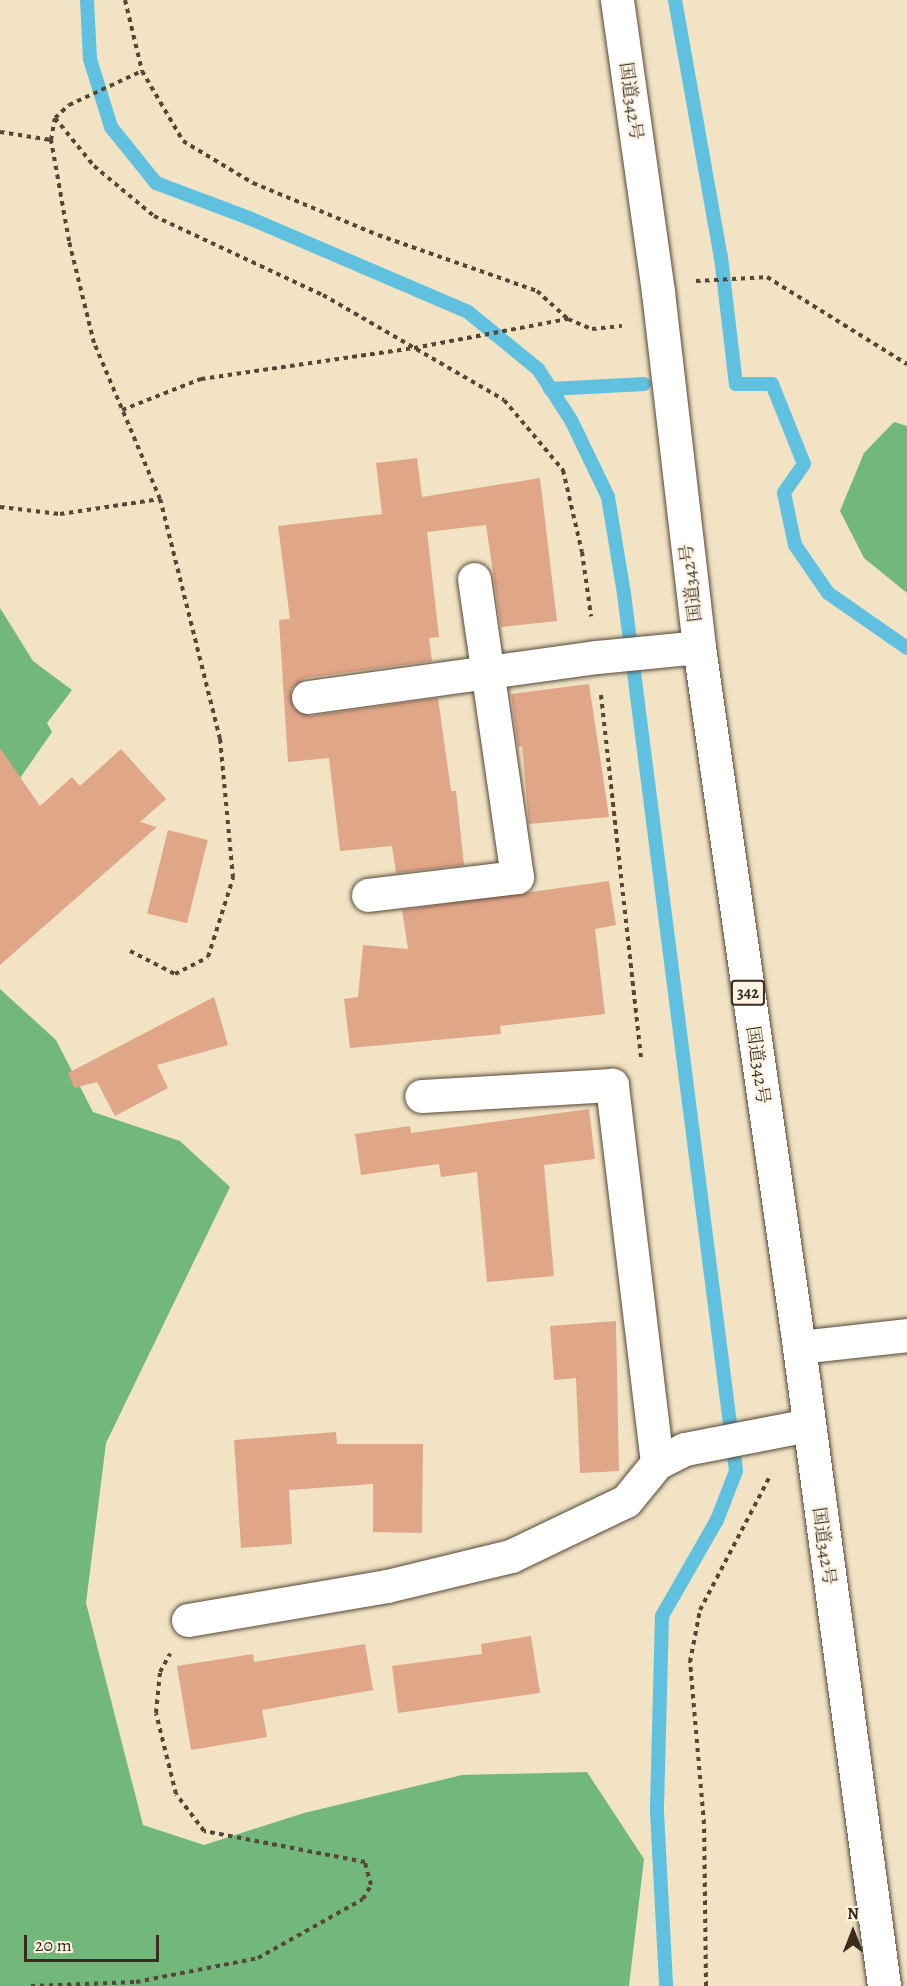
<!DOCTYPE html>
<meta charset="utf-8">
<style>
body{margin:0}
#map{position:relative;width:907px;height:1986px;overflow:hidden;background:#f1e3c4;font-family:Alegreya,"Noto Serif JP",serif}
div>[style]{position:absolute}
.forest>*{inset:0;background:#72b77c}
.stream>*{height:14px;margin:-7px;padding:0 7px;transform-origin:7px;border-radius:7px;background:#60c0df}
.building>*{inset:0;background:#e0a688;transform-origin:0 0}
.path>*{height:4px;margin-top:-2px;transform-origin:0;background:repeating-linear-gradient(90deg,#564637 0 4.5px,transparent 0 9px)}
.roads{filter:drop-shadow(0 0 2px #564637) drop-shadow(0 0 2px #564637)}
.minor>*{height:33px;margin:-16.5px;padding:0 16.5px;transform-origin:16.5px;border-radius:16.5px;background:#fff}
.highway>*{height:33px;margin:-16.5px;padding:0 16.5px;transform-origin:16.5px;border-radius:16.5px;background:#fff}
span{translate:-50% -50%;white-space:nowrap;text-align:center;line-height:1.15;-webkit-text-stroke:4.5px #fcf5e5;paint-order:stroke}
.shield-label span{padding:2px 4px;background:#fcf5e5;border:2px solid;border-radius:4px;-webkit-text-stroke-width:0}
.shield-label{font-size:16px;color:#3b2a1e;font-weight:700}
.street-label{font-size:18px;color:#3b2a1e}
.north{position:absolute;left:823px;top:1902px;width:60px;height:60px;-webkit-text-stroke:4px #fcf5e5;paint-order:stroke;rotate:0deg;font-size:16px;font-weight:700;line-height:24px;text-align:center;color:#3b2a1e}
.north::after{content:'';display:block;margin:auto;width:21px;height:27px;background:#3b2a1e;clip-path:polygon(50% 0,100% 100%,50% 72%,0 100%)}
.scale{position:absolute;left:24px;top:1935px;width:135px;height:27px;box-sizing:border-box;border:3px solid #3b2a1e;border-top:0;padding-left:8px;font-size:18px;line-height:21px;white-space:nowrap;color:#3b2a1e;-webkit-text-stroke:4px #fcf5e5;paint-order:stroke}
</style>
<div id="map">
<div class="forest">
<div style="clip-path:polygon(894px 422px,907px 426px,907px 593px,864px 558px,840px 511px,864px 453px)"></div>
<div style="clip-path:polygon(0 608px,33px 661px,72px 690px,47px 723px,52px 732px,0 807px)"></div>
<div style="clip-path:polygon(0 989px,56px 1040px,93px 1112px,180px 1141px,230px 1187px,106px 1443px,86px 1603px,143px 1825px,204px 1845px,304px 1813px,462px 1775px,587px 1772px,644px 1859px,629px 1986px,0 1986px)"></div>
</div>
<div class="stream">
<div style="left:87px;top:0;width:59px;rotate:87.1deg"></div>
<div style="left:90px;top:59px;width:71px;rotate:72.8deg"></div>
<div style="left:111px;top:127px;width:72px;rotate:51.2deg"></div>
<div style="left:156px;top:183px;width:99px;rotate:20.6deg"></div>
<div style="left:249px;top:218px;width:238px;rotate:23.2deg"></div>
<div style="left:468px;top:312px;width:90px;rotate:39.2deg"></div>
<div style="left:538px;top:369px;width:61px;rotate:57.1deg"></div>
<div style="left:571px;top:420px;width:85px;rotate:64.3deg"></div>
<div style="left:608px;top:497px;width:98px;rotate:80.6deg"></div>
<div style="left:624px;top:594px;width:884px;rotate:82.72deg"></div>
<div style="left:736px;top:1471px;width:53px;rotate:111.2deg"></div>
<div style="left:717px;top:1520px;width:111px;rotate:119.8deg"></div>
<div style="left:662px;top:1616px;width:196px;rotate:91.5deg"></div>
<div style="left:657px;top:1812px;width:174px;rotate:87deg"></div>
<div style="left:675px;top:0;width:261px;rotate:79.9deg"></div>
<div style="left:721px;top:257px;width:128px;rotate:83.3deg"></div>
<div style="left:736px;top:384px;width:36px"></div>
<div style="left:772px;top:384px;width:86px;rotate:68.2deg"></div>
<div style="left:804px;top:464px;width:35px;rotate:125deg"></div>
<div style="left:784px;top:493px;width:53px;rotate:78.1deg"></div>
<div style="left:795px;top:545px;width:58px;rotate:55.5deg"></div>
<div style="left:828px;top:593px;width:96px;rotate:34.8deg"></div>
<div style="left:550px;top:389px;width:94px;rotate:-3deg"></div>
</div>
<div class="building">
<div style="clip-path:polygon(417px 458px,422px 497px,540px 478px,557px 621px,501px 627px,486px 525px,427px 532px,439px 637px,429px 638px,432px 661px,305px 678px,291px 689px,293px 708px,310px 716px,438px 698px,451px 791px,456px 791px,464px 865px,396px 873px,392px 846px,340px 851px,329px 758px,288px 762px,279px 620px,290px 619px,278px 526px,382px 514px,376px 463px)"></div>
<div style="clip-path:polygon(589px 684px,609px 817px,529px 824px,522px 746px,518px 747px,511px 694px)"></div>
<div style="clip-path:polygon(0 748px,40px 806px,72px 777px,80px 786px,121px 749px,166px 799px,140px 822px,157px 827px,0 965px)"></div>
<div style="left:168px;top:830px;width:41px;height:86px;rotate:14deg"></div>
<div style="clip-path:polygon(609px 881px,616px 925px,595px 929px,605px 1014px,500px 1026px,501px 1034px,350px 1048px,344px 999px,358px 997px,363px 945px,408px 949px,402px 910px)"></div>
<div style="clip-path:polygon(214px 997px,228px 1045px,157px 1065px,168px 1088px,115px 1116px,97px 1082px,74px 1088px,68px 1073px)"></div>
<div style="clip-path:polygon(589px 1109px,595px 1159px,544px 1165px,554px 1276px,487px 1282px,477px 1172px,441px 1177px,439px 1164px,361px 1175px,355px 1134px,410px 1126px,411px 1133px)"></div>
<div style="clip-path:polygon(616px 1321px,619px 1471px,580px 1473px,576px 1378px,554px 1380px,550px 1326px)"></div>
<div style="clip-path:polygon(336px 1432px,337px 1444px,423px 1444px,422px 1533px,373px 1532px,373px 1484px,289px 1490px,292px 1544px,241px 1548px,234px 1440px)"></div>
<div style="clip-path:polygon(531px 1636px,540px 1693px,398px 1713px,392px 1666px,482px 1654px,481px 1644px)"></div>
<div style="clip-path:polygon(365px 1644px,373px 1690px,262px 1710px,267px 1737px,191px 1750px,177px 1666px,253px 1654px,254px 1662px)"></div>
</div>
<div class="path">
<div style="left:125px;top:0;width:73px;rotate:76.5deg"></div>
<div style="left:142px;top:71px;width:81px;rotate:59.6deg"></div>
<div style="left:183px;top:141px;width:82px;rotate:31deg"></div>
<div style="left:253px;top:183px;width:135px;rotate:22.6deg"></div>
<div style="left:378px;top:235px;width:169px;rotate:19.4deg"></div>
<div style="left:537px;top:291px;width:42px;rotate:42.1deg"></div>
<div style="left:568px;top:319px;width:26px;rotate:23deg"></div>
<div style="left:592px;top:329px;width:30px;rotate:-6deg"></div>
<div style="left:55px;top:118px;width:62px;rotate:50.9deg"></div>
<div style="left:94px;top:166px;width:78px;rotate:39.8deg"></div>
<div style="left:154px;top:216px;width:187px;rotate:25.1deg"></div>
<div style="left:323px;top:295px;width:209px;rotate:30.1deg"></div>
<div style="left:504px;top:400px;width:92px;rotate:49.9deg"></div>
<div style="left:563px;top:470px;width:84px;rotate:77deg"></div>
<div style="left:582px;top:552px;width:65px;rotate:82deg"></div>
<div style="left:0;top:132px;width:52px;rotate:8.9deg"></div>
<div style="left:696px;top:281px;width:71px;rotate:-3.2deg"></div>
<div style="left:767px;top:277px;width:165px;rotate:31.9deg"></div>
<div style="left:122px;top:410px;width:85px;rotate:-21.4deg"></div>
<div style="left:201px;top:379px;width:215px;rotate:-8.3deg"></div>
<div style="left:414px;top:348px;width:157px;rotate:-10.7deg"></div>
<div style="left:0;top:507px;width:60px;rotate:6.7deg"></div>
<div style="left:60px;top:514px;width:101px;rotate:-8.5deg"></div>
<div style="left:601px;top:695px;width:365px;rotate:83.7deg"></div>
<div style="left:130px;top:951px;width:51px;rotate:27.1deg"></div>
<div style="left:175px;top:974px;width:37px;rotate:-27deg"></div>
<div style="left:208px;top:957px;width:83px;rotate:-72.4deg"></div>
<div style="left:233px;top:878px;width:140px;rotate:-95.3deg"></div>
<div style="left:220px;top:739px;width:247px;rotate:-104deg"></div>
<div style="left:160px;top:499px;width:169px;rotate:-112.9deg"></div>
<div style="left:94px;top:343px;width:105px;rotate:-103.8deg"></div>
<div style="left:69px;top:241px;width:103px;rotate:-100.1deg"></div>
<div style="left:51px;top:140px;width:22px;rotate:-80deg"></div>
<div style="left:55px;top:118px;width:19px;rotate:-43deg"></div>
<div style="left:69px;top:105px;width:81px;rotate:-25deg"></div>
<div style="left:31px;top:1986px;width:105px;rotate:-2.2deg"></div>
<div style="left:136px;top:1982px;width:124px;rotate:-11.1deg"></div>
<div style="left:258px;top:1958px;width:120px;rotate:-29.3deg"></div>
<div style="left:363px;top:1899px;width:16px;rotate:-60deg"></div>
<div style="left:371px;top:1885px;width:24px;rotate:-105deg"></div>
<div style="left:365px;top:1862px;width:164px;rotate:-169.1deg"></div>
<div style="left:204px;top:1831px;width:46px;rotate:-127.1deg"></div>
<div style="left:176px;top:1794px;width:83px;rotate:-103.9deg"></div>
<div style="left:156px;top:1713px;width:41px;rotate:-84.4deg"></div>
<div style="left:160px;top:1672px;width:21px;rotate:-61deg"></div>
<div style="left:706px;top:1986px;width:162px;rotate:-90.7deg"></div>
<div style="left:704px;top:1824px;width:163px;rotate:-94.9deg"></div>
<div style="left:690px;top:1662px;width:53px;rotate:-79.1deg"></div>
<div style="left:700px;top:1610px;width:153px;rotate:-62.4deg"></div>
</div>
<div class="roads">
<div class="minor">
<div style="left:308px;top:697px;width:292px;rotate:-7.9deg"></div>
<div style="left:597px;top:657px;width:102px;rotate:-5.6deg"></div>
<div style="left:368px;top:895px;width:150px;rotate:-6.9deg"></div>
<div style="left:517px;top:877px;width:301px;rotate:-98.2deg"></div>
<div style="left:799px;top:1347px;width:109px;rotate:-6.3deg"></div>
<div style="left:657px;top:1463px;width:31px;rotate:-27deg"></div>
<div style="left:685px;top:1449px;width:125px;rotate:-11deg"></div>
<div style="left:188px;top:1620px;width:202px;rotate:-9.7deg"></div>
<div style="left:387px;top:1586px;width:128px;rotate:-13.6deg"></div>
<div style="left:511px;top:1556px;width:127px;rotate:-25.6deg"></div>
<div style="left:626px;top:1501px;width:49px;rotate:-50.8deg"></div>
<div style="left:657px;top:1463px;width:381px;rotate:-96.8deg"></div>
<div style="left:612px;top:1085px;width:191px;rotate:176.7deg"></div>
</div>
<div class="highway">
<div style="left:617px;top:0;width:295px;rotate:82deg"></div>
<div style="left:658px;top:292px;width:357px;rotate:83.4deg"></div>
<div style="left:699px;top:647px;width:707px;rotate:81.87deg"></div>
<div style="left:799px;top:1347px;width:645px;rotate:82.42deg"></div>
</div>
</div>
<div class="shield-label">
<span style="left:748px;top:993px">342</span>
</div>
<div class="street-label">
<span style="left:631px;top:101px;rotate:82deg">国道342号</span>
<span style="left:691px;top:583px;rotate:-97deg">国道342号</span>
<span style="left:758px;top:1065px;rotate:82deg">国道342号</span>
<span style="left:824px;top:1546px;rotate:82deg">国道342号</span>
</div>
<div class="north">N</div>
<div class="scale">20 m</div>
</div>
